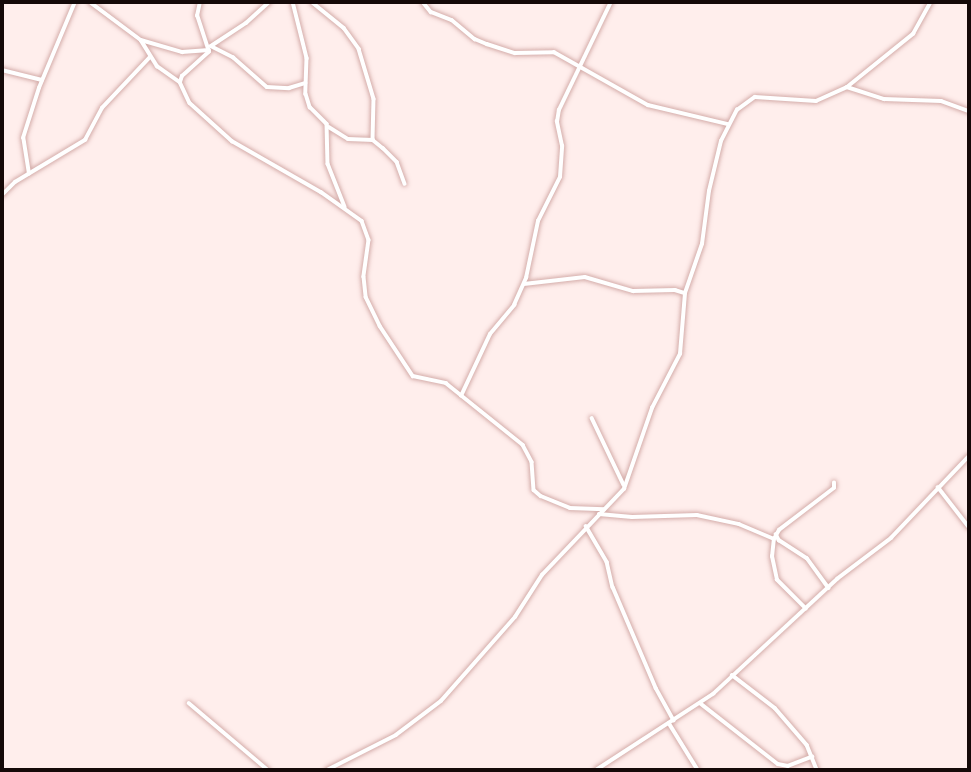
<!DOCTYPE html>
<style>
body{margin:0}
#map{position:relative;width:971px;height:772px;overflow:hidden;background:#ffeeec;font-family:"Roboto Condensed",sans-serif}
div>[style]{position:absolute}
.roads{filter:drop-shadow(0 0 2px #d4aca9) drop-shadow(0 0 2px #d4aca9)}
.street>*{height:3.5px;margin:-1.75px;padding:0 1.75px;transform-origin:1.75px;border-radius:1.75px;background:#fff}
span{translate:-50% -50%;white-space:nowrap;text-align:center;line-height:1.15;-webkit-text-stroke:6px #ffeeec;paint-order:stroke}
.frame{position:absolute;inset:0;border:4px solid #150908;pointer-events:none}
</style>
<div id="map">
<div class="roads">
<div class="street">
<div style="left:90px;top:2px;width:64px;rotate:36.7deg"></div>
<div style="left:141px;top:40px;width:43px;rotate:16.3deg"></div>
<div style="left:182px;top:52px;width:27px;rotate:-4deg"></div>
<div style="left:293px;top:2px;width:58px;rotate:76deg"></div>
<div style="left:307px;top:58px;width:36px;rotate:92deg"></div>
<div style="left:306px;top:94px;width:14px;rotate:73deg"></div>
<div style="left:310px;top:107px;width:24px;rotate:45deg"></div>
<div style="left:327px;top:124px;width:40px;rotate:88.6deg"></div>
<div style="left:328px;top:164px;width:46px;rotate:68.4deg"></div>
<div style="left:312px;top:2px;width:41px;rotate:39.1deg"></div>
<div style="left:344px;top:28px;width:26px;rotate:54deg"></div>
<div style="left:359px;top:49px;width:52px;rotate:73.3deg"></div>
<div style="left:374px;top:99px;width:41px;rotate:91.4deg"></div>
<div style="left:423px;top:2px;width:13px;rotate:51deg"></div>
<div style="left:431px;top:12px;width:22px;rotate:21deg"></div>
<div style="left:452px;top:20px;width:30px;rotate:40deg"></div>
<div style="left:475px;top:39px;width:13px;rotate:23deg"></div>
<div style="left:487px;top:44px;width:29px;rotate:18deg"></div>
<div style="left:515px;top:53px;width:39px;rotate:-1deg"></div>
<div style="left:554px;top:52px;width:108px;rotate:29.4deg"></div>
<div style="left:648px;top:105px;width:82px;rotate:13.4deg"></div>
<div style="left:141px;top:40px;width:31px;rotate:58deg"></div>
<div style="left:157px;top:66px;width:28px;rotate:35deg"></div>
<div style="left:180px;top:82px;width:23px;rotate:65deg"></div>
<div style="left:190px;top:103px;width:57px;rotate:42.1deg"></div>
<div style="left:232px;top:141px;width:103px;rotate:29.8deg"></div>
<div style="left:321px;top:192px;width:50px;rotate:35.3deg"></div>
<div style="left:362px;top:221px;width:20px;rotate:70deg"></div>
<div style="left:369px;top:240px;width:37px;rotate:98deg"></div>
<div style="left:364px;top:277px;width:20px;rotate:84deg"></div>
<div style="left:366px;top:297px;width:32px;rotate:64deg"></div>
<div style="left:380px;top:326px;width:60px;rotate:56.6deg"></div>
<div style="left:413px;top:376px;width:34px;rotate:12deg"></div>
<div style="left:446px;top:383px;width:99px;rotate:38.8deg"></div>
<div style="left:523px;top:445px;width:19px;rotate:62deg"></div>
<div style="left:532px;top:462px;width:28px;rotate:86deg"></div>
<div style="left:534px;top:490px;width:9px;rotate:41deg"></div>
<div style="left:541px;top:496px;width:31px;rotate:22deg"></div>
<div style="left:570px;top:508px;width:34px;rotate:2deg"></div>
<div style="left:211px;top:46px;width:25px;rotate:27deg"></div>
<div style="left:233px;top:57px;width:45px;rotate:41.4deg"></div>
<div style="left:267px;top:87px;width:22px;rotate:3deg"></div>
<div style="left:289px;top:88px;width:17px;rotate:-17deg"></div>
<div style="left:211px;top:46px;width:42px;rotate:-33.3deg"></div>
<div style="left:246px;top:23px;width:31px;rotate:-42deg"></div>
<div style="left:2px;top:70px;width:41px;rotate:14deg"></div>
<div style="left:180px;top:82px;width:6px;rotate:-72deg"></div>
<div style="left:182px;top:76px;width:36px;rotate:-42deg"></div>
<div style="left:209px;top:52px;width:38px;rotate:-108deg"></div>
<div style="left:197px;top:16px;width:14px;rotate:-78deg"></div>
<div style="left:847px;top:87px;width:39px;rotate:18deg"></div>
<div style="left:884px;top:99px;width:57px;rotate:2deg"></div>
<div style="left:941px;top:101px;width:30px;rotate:20deg"></div>
<div style="left:329px;top:127px;width:22px;rotate:32deg"></div>
<div style="left:348px;top:139px;width:25px;rotate:2deg"></div>
<div style="left:373px;top:140px;width:13px;rotate:39deg"></div>
<div style="left:383px;top:148px;width:20px;rotate:45deg"></div>
<div style="left:397px;top:162px;width:23px;rotate:70deg"></div>
<div style="left:29px;top:174px;width:36px;rotate:-99deg"></div>
<div style="left:23px;top:138px;width:52px;rotate:-72.3deg"></div>
<div style="left:39px;top:88px;width:93px;rotate:-67.3deg"></div>
<div style="left:2px;top:195px;width:18px;rotate:-45deg"></div>
<div style="left:15px;top:182px;width:82px;rotate:-31deg"></div>
<div style="left:85px;top:140px;width:36px;rotate:-62deg"></div>
<div style="left:102px;top:108px;width:70px;rotate:-46.7deg"></div>
<div style="left:524px;top:284px;width:61px;rotate:-6.5deg"></div>
<div style="left:585px;top:277px;width:50px;rotate:16.3deg"></div>
<div style="left:633px;top:291px;width:42px;rotate:-1.4deg"></div>
<div style="left:675px;top:290px;width:10px;rotate:17deg"></div>
<div style="left:461px;top:396px;width:68px;rotate:-64.9deg"></div>
<div style="left:490px;top:334px;width:38px;rotate:-50deg"></div>
<div style="left:514px;top:305px;width:30px;rotate:-66deg"></div>
<div style="left:526px;top:278px;width:58px;rotate:-78.1deg"></div>
<div style="left:538px;top:221px;width:49px;rotate:-63.4deg"></div>
<div style="left:560px;top:177px;width:31px;rotate:-86deg"></div>
<div style="left:562px;top:146px;width:25px;rotate:-102deg"></div>
<div style="left:557px;top:122px;width:12px;rotate:-81deg"></div>
<div style="left:559px;top:110px;width:120px;rotate:-64.3deg"></div>
<div style="left:592px;top:418px;width:74px;rotate:64.5deg"></div>
<div style="left:938px;top:487px;width:51px;rotate:52.2deg"></div>
<div style="left:599px;top:514px;width:33px;rotate:5deg"></div>
<div style="left:632px;top:517px;width:65px;rotate:-1.8deg"></div>
<div style="left:697px;top:515px;width:43px;rotate:12.1deg"></div>
<div style="left:739px;top:524px;width:38px;rotate:23deg"></div>
<div style="left:586px;top:526px;width:42px;rotate:59.7deg"></div>
<div style="left:607px;top:562px;width:26px;rotate:77deg"></div>
<div style="left:613px;top:587px;width:110px;rotate:66.9deg"></div>
<div style="left:656px;top:688px;width:37px;rotate:61deg"></div>
<div style="left:776px;top:534px;width:7px;rotate:63deg"></div>
<div style="left:779px;top:540px;width:33px;rotate:33deg"></div>
<div style="left:807px;top:558px;width:37px;rotate:54deg"></div>
<div style="left:806px;top:609px;width:41px;rotate:-135deg"></div>
<div style="left:777px;top:580px;width:24px;rotate:-102deg"></div>
<div style="left:772px;top:557px;width:18px;rotate:-84deg"></div>
<div style="left:774px;top:539px;width:10px;rotate:-61deg"></div>
<div style="left:779px;top:530px;width:69px;rotate:-37.4deg"></div>
<div style="left:834px;top:488px;width:5px;rotate:-90deg"></div>
<div style="left:732px;top:675px;width:54px;rotate:37.5deg"></div>
<div style="left:775px;top:708px;width:49px;rotate:49.1deg"></div>
<div style="left:807px;top:745px;width:27px;rotate:68deg"></div>
<div style="left:189px;top:703px;width:104px;rotate:40.3deg"></div>
<div style="left:700px;top:703px;width:99px;rotate:38deg"></div>
<div style="left:778px;top:764px;width:10px;rotate:11deg"></div>
<div style="left:788px;top:766px;width:26px;rotate:-21deg"></div>
<div style="left:669px;top:723px;width:55px;rotate:58.3deg"></div>
<div style="left:327px;top:770px;width:77px;rotate:-26.9deg"></div>
<div style="left:396px;top:735px;width:56px;rotate:-37.1deg"></div>
<div style="left:441px;top:701px;width:112px;rotate:-48.6deg"></div>
<div style="left:515px;top:617px;width:50px;rotate:-57.3deg"></div>
<div style="left:542px;top:575px;width:119px;rotate:-46.4deg"></div>
<div style="left:624px;top:489px;width:86px;rotate:-70.9deg"></div>
<div style="left:652px;top:408px;width:61px;rotate:-62.6deg"></div>
<div style="left:680px;top:354px;width:61px;rotate:-85.3deg"></div>
<div style="left:685px;top:293px;width:52px;rotate:-70.9deg"></div>
<div style="left:702px;top:244px;width:53px;rotate:-82.5deg"></div>
<div style="left:709px;top:191px;width:51px;rotate:-76.5deg"></div>
<div style="left:721px;top:141px;width:35px;rotate:-63deg"></div>
<div style="left:737px;top:110px;width:22px;rotate:-36deg"></div>
<div style="left:755px;top:97px;width:61px;rotate:3.8deg"></div>
<div style="left:816px;top:101px;width:34px;rotate:-24deg"></div>
<div style="left:847px;top:87px;width:85px;rotate:-38.8deg"></div>
<div style="left:913px;top:34px;width:37px;rotate:-61deg"></div>
<div style="left:596px;top:770px;width:140px;rotate:-33deg"></div>
<div style="left:713px;top:694px;width:169px;rotate:-42.8deg"></div>
<div style="left:837px;top:579px;width:68px;rotate:-37.2deg"></div>
<div style="left:891px;top:538px;width:113px;rotate:-46.4deg"></div>
</div>
</div>
<div class="frame"></div>
</div>
